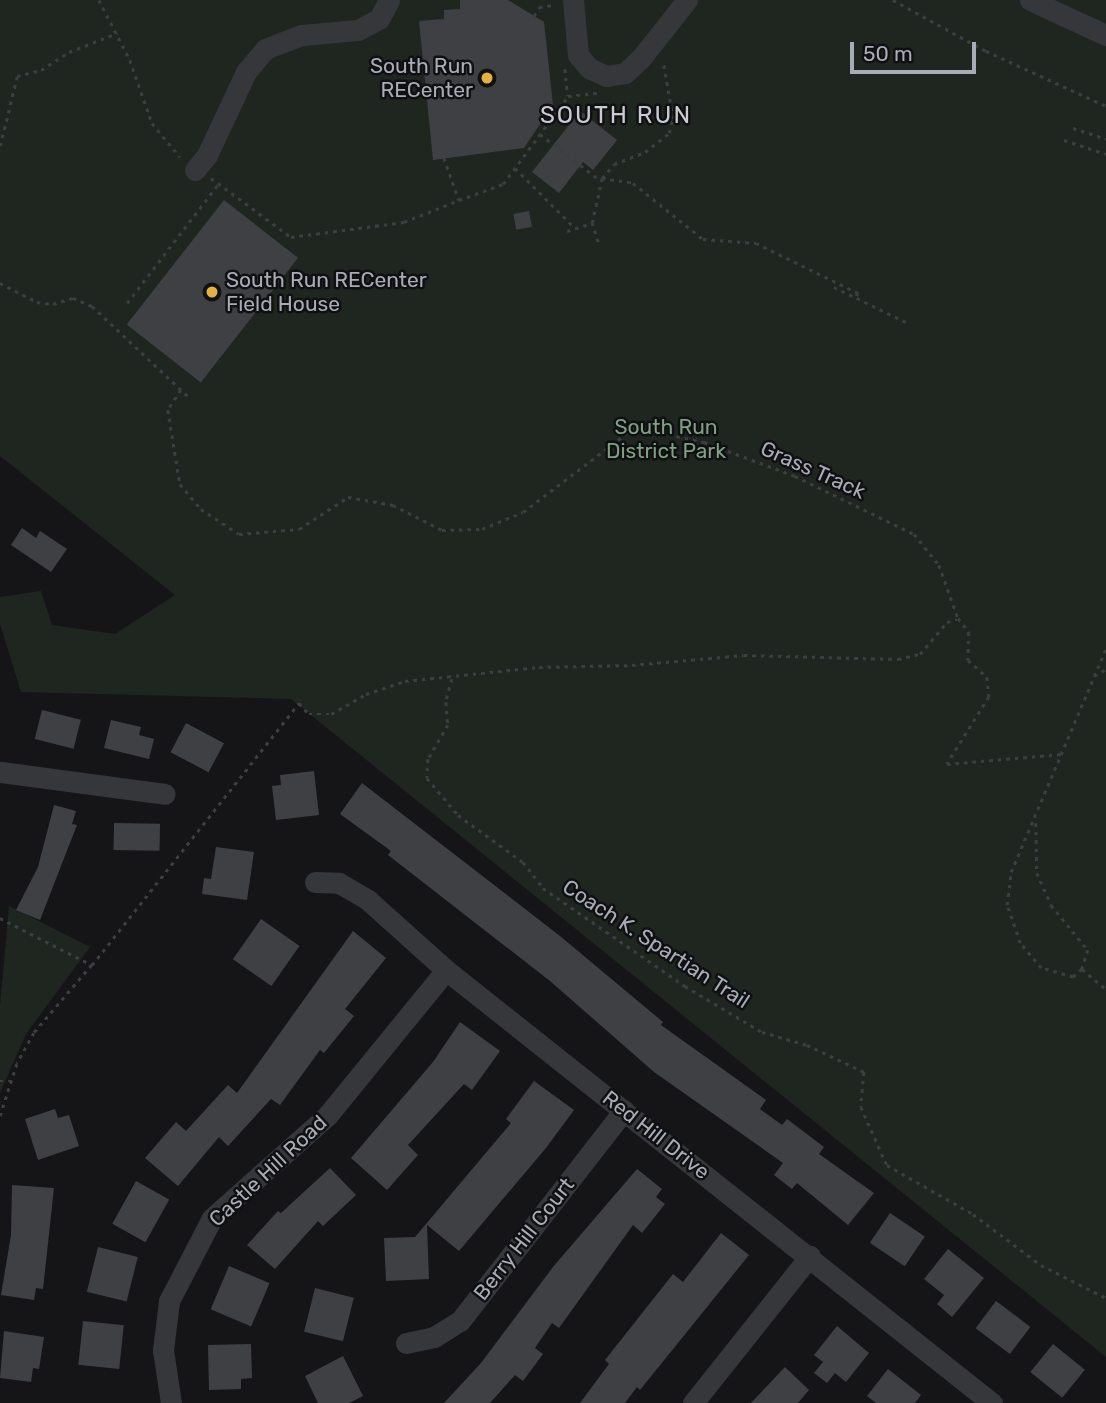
<!DOCTYPE html>
<style>
body{margin:0}
#map{position:relative;width:1106px;height:1403px;overflow:hidden;background:#151517;font-family:Rubik,sans-serif}
div>[style]{position:absolute}
.green>*{inset:0;background:#1f2620}
.building>*{inset:0;background:#3f4044;transform-origin:0 0}
.path>*{height:2.5px;margin-top:-1.25px;transform-origin:0;background:repeating-linear-gradient(90deg,#3c3e42 0 3.5px,transparent 0 8.5px)}
.minor>*{height:21px;margin:-10.5px;padding:0 10.5px;transform-origin:10.5px;border-radius:10.5px;background:#36373b}
.dots>*{width:19px;height:19px;translate:-50% -50%;box-sizing:border-box;border:4px solid #101012;border-radius:50%}
span{translate:-50% -50%;white-space:nowrap;text-align:center;line-height:1.15;-webkit-text-stroke:5px #101012;paint-order:stroke}
.poi-label{font-size:21px;color:#a8acb6}
.right{translate:-100% -50%;text-align:right}
.left{translate:0 -50%;text-align:left}
.park-label{font-size:21px;color:#80a083}
.street-label{font-size:21px;color:#a8acb6}
.quarter-label{font-size:24px;color:#c9cbd2;letter-spacing:2px}
.scale{position:absolute;left:850px;top:42px;width:126px;height:32px;box-sizing:border-box;border:4px solid #a8acb6;border-top:0;padding-left:9px;font-size:21px;line-height:24px;white-space:nowrap;color:#a8acb6;-webkit-text-stroke:5px #101012;paint-order:stroke}
</style>
<div id="map">
<div class="green">
<div style="clip-path:polygon(0 0,1106px 0,1106px 1357px,291px 699px,21px 692px,0 624px,0 597px,41px 591px,52px 625px,115px 634px,175px 595px,0 456px)"></div>
<div style="clip-path:polygon(9px 906px,90px 947px,26px 1034px,0 1093px,0 1006px)"></div>
</div>
<div class="building">
<div style="clip-path:polygon(460px 0,508px 0,544px 22px,553px 105px,524px 148px,433px 160px,419px 21px,444px 19px,444px 10px,460px 9px)"></div>
<div style="clip-path:polygon(580px 111px,617px 140px,593px 170px,583px 162px,559px 193px,532px 172px)"></div>
<div style="left:224px;top:200px;width:94px;height:158px;rotate:38deg"></div>
<div style="left:529px;top:211px;width:16px;height:16px;rotate:79deg"></div>
<div style="clip-path:polygon(22px 528px,36px 538px,40px 531px,67px 549px,51px 572px,11px 545px)"></div>
<div style="left:42px;top:710px;width:40px;height:30px;rotate:14deg"></div>
<div style="clip-path:polygon(111px 720px,141px 727px,139px 735px,154px 739px,149px 759px,104px 748px)"></div>
<div style="left:186px;top:723px;width:43px;height:33px;rotate:28deg"></div>
<div style="clip-path:polygon(314px 771px,319px 815px,276px 820px,272px 786px,281px 785px,280px 775px)"></div>
<div style="clip-path:polygon(362px 783px,560px 936px,663px 1022px,661px 1025px,766px 1100px,760px 1109px,782px 1125px,787px 1119px,824px 1147px,819px 1154px,874px 1193px,848px 1225px,797px 1183px,792px 1189px,774px 1175px,783px 1163px,654px 1072px,550px 981px,388px 855px,391px 851px,340px 814px)"></div>
<div style="clip-path:polygon(54px 805px,76px 811px,72px 824px,77px 825px,40px 920px,16px 910px,38px 867px)"></div>
<div style="left:114px;top:823px;width:46px;height:27px;rotate:1deg"></div>
<div style="clip-path:polygon(216px 847px,254px 852px,247px 900px,202px 894px,204px 878px,211px 879px)"></div>
<div style="left:261px;top:919px;width:47px;height:49px;rotate:35deg"></div>
<div style="clip-path:polygon(353px 931px,386px 958px,345px 1009px,354px 1016px,324px 1053px,320px 1050px,280px 1105px,271px 1099px,228px 1146px,219px 1137px,178px 1186px,145px 1158px,176px 1122px,186px 1131px,228px 1085px,237px 1093px)"></div>
<div style="clip-path:polygon(460px 1022px,500px 1051px,472px 1090px,464px 1084px,408px 1145px,418px 1155px,387px 1190px,351px 1158px,433px 1062px)"></div>
<div style="clip-path:polygon(534px 1081px,574px 1110px,546px 1148px,459px 1251px,427px 1225px,429px 1279px,386px 1281px,384px 1238px,415px 1237px,511px 1123px,506px 1119px)"></div>
<div style="clip-path:polygon(55px 1109px,58px 1118px,69px 1115px,79px 1146px,38px 1160px,25px 1119px)"></div>
<div style="clip-path:polygon(330px 1168px,356px 1195px,323px 1226px,318px 1221px,275px 1269px,247px 1245px,278px 1211px,281px 1213px)"></div>
<div style="clip-path:polygon(637px 1169px,662px 1189px,656px 1197px,665px 1204px,642px 1233px,633px 1225px,559px 1328px,552px 1323px,535px 1348px,543px 1354px,523px 1381px,515px 1375px,490px 1403px,444px 1403px,481px 1363px,553px 1267px)"></div>
<div style="left:136px;top:1181px;width:38px;height:49px;rotate:29deg"></div>
<div style="clip-path:polygon(12px 1185px,54px 1188px,43px 1289px,36px 1288px,34px 1300px,1px 1295px,11px 1235px)"></div>
<div style="left:890px;top:1213px;width:42px;height:36px;rotate:34deg"></div>
<div style="clip-path:polygon(721px 1233px,749px 1255px,640px 1390px,637px 1387px,625px 1403px,580px 1403px,609px 1364px,605px 1360px,673px 1274px,683px 1282px)"></div>
<div style="left:98px;top:1247px;width:41px;height:46px;rotate:14deg"></div>
<div style="clip-path:polygon(948px 1249px,984px 1278px,952px 1317px,937px 1304px,944px 1295px,924px 1279px)"></div>
<div style="left:229px;top:1266px;width:44px;height:47px;rotate:23deg"></div>
<div style="left:315px;top:1288px;width:40px;height:45px;rotate:14deg"></div>
<div style="left:996px;top:1301px;width:43px;height:34px;rotate:37deg"></div>
<div style="left:83px;top:1321px;width:41px;height:44px;rotate:6deg"></div>
<div style="clip-path:polygon(837px 1326px,869px 1353px,846px 1382px,835px 1373px,827px 1383px,814px 1373px,823px 1362px,814px 1355px)"></div>
<div style="clip-path:polygon(4px 1331px,44px 1337px,39px 1369px,33px 1368px,31px 1382px,0 1378px)"></div>
<div style="clip-path:polygon(251px 1344px,252px 1378px,241px 1379px,241px 1389px,209px 1390px,208px 1345px)"></div>
<div style="left:1053px;top:1344px;width:41px;height:36px;rotate:39deg"></div>
<div style="clip-path:polygon(343px 1356px,363px 1396px,349px 1403px,318px 1403px,305px 1376px)"></div>
<div style="clip-path:polygon(785px 1367px,809px 1390px,798px 1403px,751px 1403px)"></div>
<div style="clip-path:polygon(888px 1369px,921px 1395px,915px 1403px,876px 1403px,867px 1396px)"></div>
</div>
<div class="path">
<div style="left:99px;top:0;width:68px;rotate:62.7deg"></div>
<div style="left:130px;top:60px;width:67px;rotate:70.8deg"></div>
<div style="left:152px;top:123px;width:44px;rotate:50.5deg"></div>
<div style="left:893px;top:0;width:106px;rotate:28.7deg"></div>
<div style="left:986px;top:51px;width:132px;rotate:24.6deg"></div>
<div style="left:534px;top:16px;width:10px;rotate:-61deg"></div>
<div style="left:539px;top:7px;width:15px;rotate:-8deg"></div>
<div style="left:565px;top:69px;width:27px;rotate:84deg"></div>
<div style="left:568px;top:96px;width:29px;rotate:-6deg"></div>
<div style="left:1073px;top:128px;width:35px;rotate:18deg"></div>
<div style="left:540px;top:134px;width:77px;rotate:37.6deg"></div>
<div style="left:1064px;top:140px;width:44px;rotate:18.4deg"></div>
<div style="left:0;top:146px;width:72px;rotate:-76.3deg"></div>
<div style="left:17px;top:76px;width:25px;rotate:-14deg"></div>
<div style="left:41px;top:70px;width:33px;rotate:-33deg"></div>
<div style="left:69px;top:52px;width:52px;rotate:-21.6deg"></div>
<div style="left:444px;top:158px;width:45px;rotate:70.3deg"></div>
<div style="left:459px;top:200px;width:47px;rotate:-20deg"></div>
<div style="left:503px;top:184px;width:109px;rotate:-53.5deg"></div>
<div style="left:515px;top:168px;width:85px;rotate:45deg"></div>
<div style="left:211px;top:178px;width:99px;rotate:36.4deg"></div>
<div style="left:291px;top:237px;width:114px;rotate:-7.6deg"></div>
<div style="left:404px;top:222px;width:59px;rotate:-21.8deg"></div>
<div style="left:602px;top:178px;width:31px;rotate:9deg"></div>
<div style="left:633px;top:183px;width:90px;rotate:38.7deg"></div>
<div style="left:703px;top:239px;width:53px;rotate:4.3deg"></div>
<div style="left:756px;top:243px;width:114px;rotate:26.1deg"></div>
<div style="left:858px;top:293px;width:5px;rotate:112deg"></div>
<div style="left:567px;top:231px;width:26px;rotate:-18deg"></div>
<div style="left:598px;top:242px;width:20px;rotate:-108deg"></div>
<div style="left:592px;top:223px;width:46px;rotate:-77.5deg"></div>
<div style="left:602px;top:178px;width:18px;rotate:-49deg"></div>
<div style="left:614px;top:164px;width:33px;rotate:-21deg"></div>
<div style="left:645px;top:152px;width:31px;rotate:-38deg"></div>
<div style="left:669px;top:133px;width:15px;rotate:-74deg"></div>
<div style="left:673px;top:119px;width:58px;rotate:-100deg"></div>
<div style="left:0;top:283px;width:42px;rotate:27.2deg"></div>
<div style="left:37px;top:302px;width:16px;rotate:7deg"></div>
<div style="left:53px;top:304px;width:21px;rotate:-17deg"></div>
<div style="left:73px;top:298px;width:21px;rotate:23deg"></div>
<div style="left:92px;top:306px;width:132px;rotate:43.2deg"></div>
<div style="left:834px;top:287px;width:82px;rotate:25.9deg"></div>
<div style="left:127px;top:303px;width:151px;rotate:-52.5deg"></div>
<div style="left:181px;top:390px;width:24px;rotate:123deg"></div>
<div style="left:168px;top:410px;width:75px;rotate:80.8deg"></div>
<div style="left:180px;top:484px;width:33px;rotate:50deg"></div>
<div style="left:201px;top:509px;width:45px;rotate:33.3deg"></div>
<div style="left:239px;top:534px;width:60px;rotate:-4.8deg"></div>
<div style="left:299px;top:529px;width:59px;rotate:-33.1deg"></div>
<div style="left:348px;top:497px;width:46px;rotate:10.1deg"></div>
<div style="left:393px;top:505px;width:55px;rotate:27deg"></div>
<div style="left:442px;top:530px;width:40px;rotate:-1.4deg"></div>
<div style="left:482px;top:529px;width:44px;rotate:-22.5deg"></div>
<div style="left:523px;top:512px;width:141px;rotate:-37.2deg"></div>
<div style="left:635px;top:427px;width:71px;rotate:12.3deg"></div>
<div style="left:704px;top:442px;width:97px;rotate:20.5deg"></div>
<div style="left:795px;top:476px;width:132px;rotate:26deg"></div>
<div style="left:914px;top:534px;width:40px;rotate:51deg"></div>
<div style="left:939px;top:565px;width:56px;rotate:70.3deg"></div>
<div style="left:958px;top:618px;width:18px;rotate:52deg"></div>
<div style="left:969px;top:632px;width:28px;rotate:92deg"></div>
<div style="left:968px;top:660px;width:25px;rotate:42deg"></div>
<div style="left:987px;top:677px;width:20px;rotate:84deg"></div>
<div style="left:989px;top:697px;width:79px;rotate:122.1deg"></div>
<div style="left:1094px;top:676px;width:14px;rotate:-30deg"></div>
<div style="left:452px;top:679px;width:24px;rotate:105deg"></div>
<div style="left:446px;top:702px;width:23px;rotate:85deg"></div>
<div style="left:448px;top:725px;width:39px;rotate:120deg"></div>
<div style="left:428px;top:759px;width:19px;rotate:93deg"></div>
<div style="left:427px;top:778px;width:48px;rotate:50deg"></div>
<div style="left:458px;top:815px;width:80px;rotate:35.9deg"></div>
<div style="left:523px;top:862px;width:33px;rotate:52deg"></div>
<div style="left:543px;top:888px;width:173px;rotate:34.6deg"></div>
<div style="left:685px;top:986px;width:90px;rotate:30.9deg"></div>
<div style="left:762px;top:1032px;width:47px;rotate:16.1deg"></div>
<div style="left:807px;top:1045px;width:63px;rotate:25.3deg"></div>
<div style="left:864px;top:1072px;width:35px;rotate:95deg"></div>
<div style="left:861px;top:1107px;width:64px;rotate:65.9deg"></div>
<div style="left:887px;top:1165px;width:99px;rotate:29.7deg"></div>
<div style="left:973px;top:1214px;width:85px;rotate:36.9deg"></div>
<div style="left:1041px;top:1265px;width:73px;rotate:26.9deg"></div>
<div style="left:947px;top:764px;width:115px;rotate:-5deg"></div>
<div style="left:1036px;top:823px;width:50px;rotate:88.9deg"></div>
<div style="left:1037px;top:873px;width:35px;rotate:66deg"></div>
<div style="left:1051px;top:905px;width:58px;rotate:50.6deg"></div>
<div style="left:1088px;top:950px;width:20px;rotate:108deg"></div>
<div style="left:1082px;top:969px;width:12px;rotate:138deg"></div>
<div style="left:1073px;top:977px;width:33px;rotate:-164deg"></div>
<div style="left:1041px;top:968px;width:33px;rotate:-130deg"></div>
<div style="left:1020px;top:943px;width:40px;rotate:-108.9deg"></div>
<div style="left:1007px;top:905px;width:33px;rotate:-83deg"></div>
<div style="left:1011px;top:872px;width:243px;rotate:-67deg"></div>
<div style="left:0;top:918px;width:103px;rotate:27.1deg"></div>
<div style="left:92px;top:965px;width:89px;rotate:130.5deg"></div>
<div style="left:34px;top:1033px;width:35px;rotate:119deg"></div>
<div style="left:17px;top:1064px;width:56px;rotate:107.8deg"></div>
<div style="left:92px;top:965px;width:334px;rotate:-51.7deg"></div>
<div style="left:299px;top:703px;width:15px;rotate:48deg"></div>
<div style="left:309px;top:714px;width:22px"></div>
<div style="left:331px;top:714px;width:40px;rotate:-29.7deg"></div>
<div style="left:366px;top:694px;width:41px;rotate:-18.4deg"></div>
<div style="left:405px;top:681px;width:135px;rotate:-6deg"></div>
<div style="left:539px;top:667px;width:93px;rotate:-1.2deg"></div>
<div style="left:632px;top:665px;width:112px;rotate:-5.1deg"></div>
<div style="left:744px;top:655px;width:154px;rotate:1.5deg"></div>
<div style="left:898px;top:659px;width:23px;rotate:-13deg"></div>
<div style="left:920px;top:654px;width:42px;rotate:-49.8deg"></div>
<div style="left:947px;top:622px;width:10px;rotate:-17deg"></div>
<div style="left:1082px;top:969px;width:31px;rotate:40deg"></div>
<div style="left:0;top:1081px;width:11px"></div>
</div>
<div class="minor">
<div style="left:573px;top:0;width:55px;rotate:84.8deg"></div>
<div style="left:578px;top:55px;width:17px;rotate:50deg"></div>
<div style="left:589px;top:68px;width:19px;rotate:25deg"></div>
<div style="left:606px;top:76px;width:19px;rotate:-9deg"></div>
<div style="left:625px;top:73px;width:22px;rotate:-43deg"></div>
<div style="left:641px;top:58px;width:74px;rotate:-51.6deg"></div>
<div style="left:1030px;top:0;width:84px;rotate:24.7deg"></div>
<div style="left:195px;top:170px;width:19px;rotate:-51deg"></div>
<div style="left:207px;top:155px;width:92px;rotate:-64.8deg"></div>
<div style="left:246px;top:72px;width:30px;rotate:-50deg"></div>
<div style="left:265px;top:49px;width:40px;rotate:-21deg"></div>
<div style="left:302px;top:35px;width:56px;rotate:-5.1deg"></div>
<div style="left:358px;top:30px;width:24px;rotate:-28deg"></div>
<div style="left:379px;top:19px;width:21px;rotate:-62deg"></div>
<div style="left:1px;top:772px;width:165px;rotate:7.6deg"></div>
<div style="left:315px;top:882px;width:24px;rotate:2deg"></div>
<div style="left:339px;top:883px;width:34px;rotate:30deg"></div>
<div style="left:368px;top:900px;width:105px;rotate:41.9deg"></div>
<div style="left:446px;top:970px;width:697px;rotate:38.42deg"></div>
<div style="left:406px;top:1343px;width:29px;rotate:-12deg"></div>
<div style="left:434px;top:1337px;width:31px;rotate:-32deg"></div>
<div style="left:460px;top:1321px;width:267px;rotate:-52.1deg"></div>
<div style="left:171px;top:1403px;width:54px;rotate:-98.6deg"></div>
<div style="left:163px;top:1350px;width:49px;rotate:-83deg"></div>
<div style="left:169px;top:1301px;width:93px;rotate:-62.6deg"></div>
<div style="left:212px;top:1218px;width:154px;rotate:-41.6deg"></div>
<div style="left:327px;top:1116px;width:188px;rotate:-50.8deg"></div>
<div style="left:693px;top:1403px;width:188px;rotate:-51.5deg"></div>
</div>
<div class="dots">
<div style="left:487px;top:78px;background:#e5b03f"></div>
<div style="left:212px;top:292px;background:#e5b03f"></div>
</div>
<div class="poi-label">
<span class="right" style="left:473px;top:78px">South Run<br>RECenter</span>
<span class="left" style="left:226px;top:292px">South Run RECenter<br>Field House</span>
</div>
<div class="park-label">
<span style="left:666px;top:439px">South Run<br>District Park</span>
</div>
<div class="street-label">
<span style="left:813px;top:470px;rotate:24deg">Grass Track</span>
<span style="left:656px;top:944px;rotate:33deg">Coach K. Spartian Trail</span>
<span style="left:656px;top:1135px;rotate:38deg">Red Hill Drive</span>
<span style="left:268px;top:1171px;rotate:-43deg">Castle Hill Road</span>
<span style="left:524px;top:1239px;rotate:-52deg">Berry Hill Court</span>
</div>
<div class="quarter-label">
<span style="left:616px;top:116px">SOUTH RUN</span>
</div>
<div class="scale">50 m</div>
</div>
